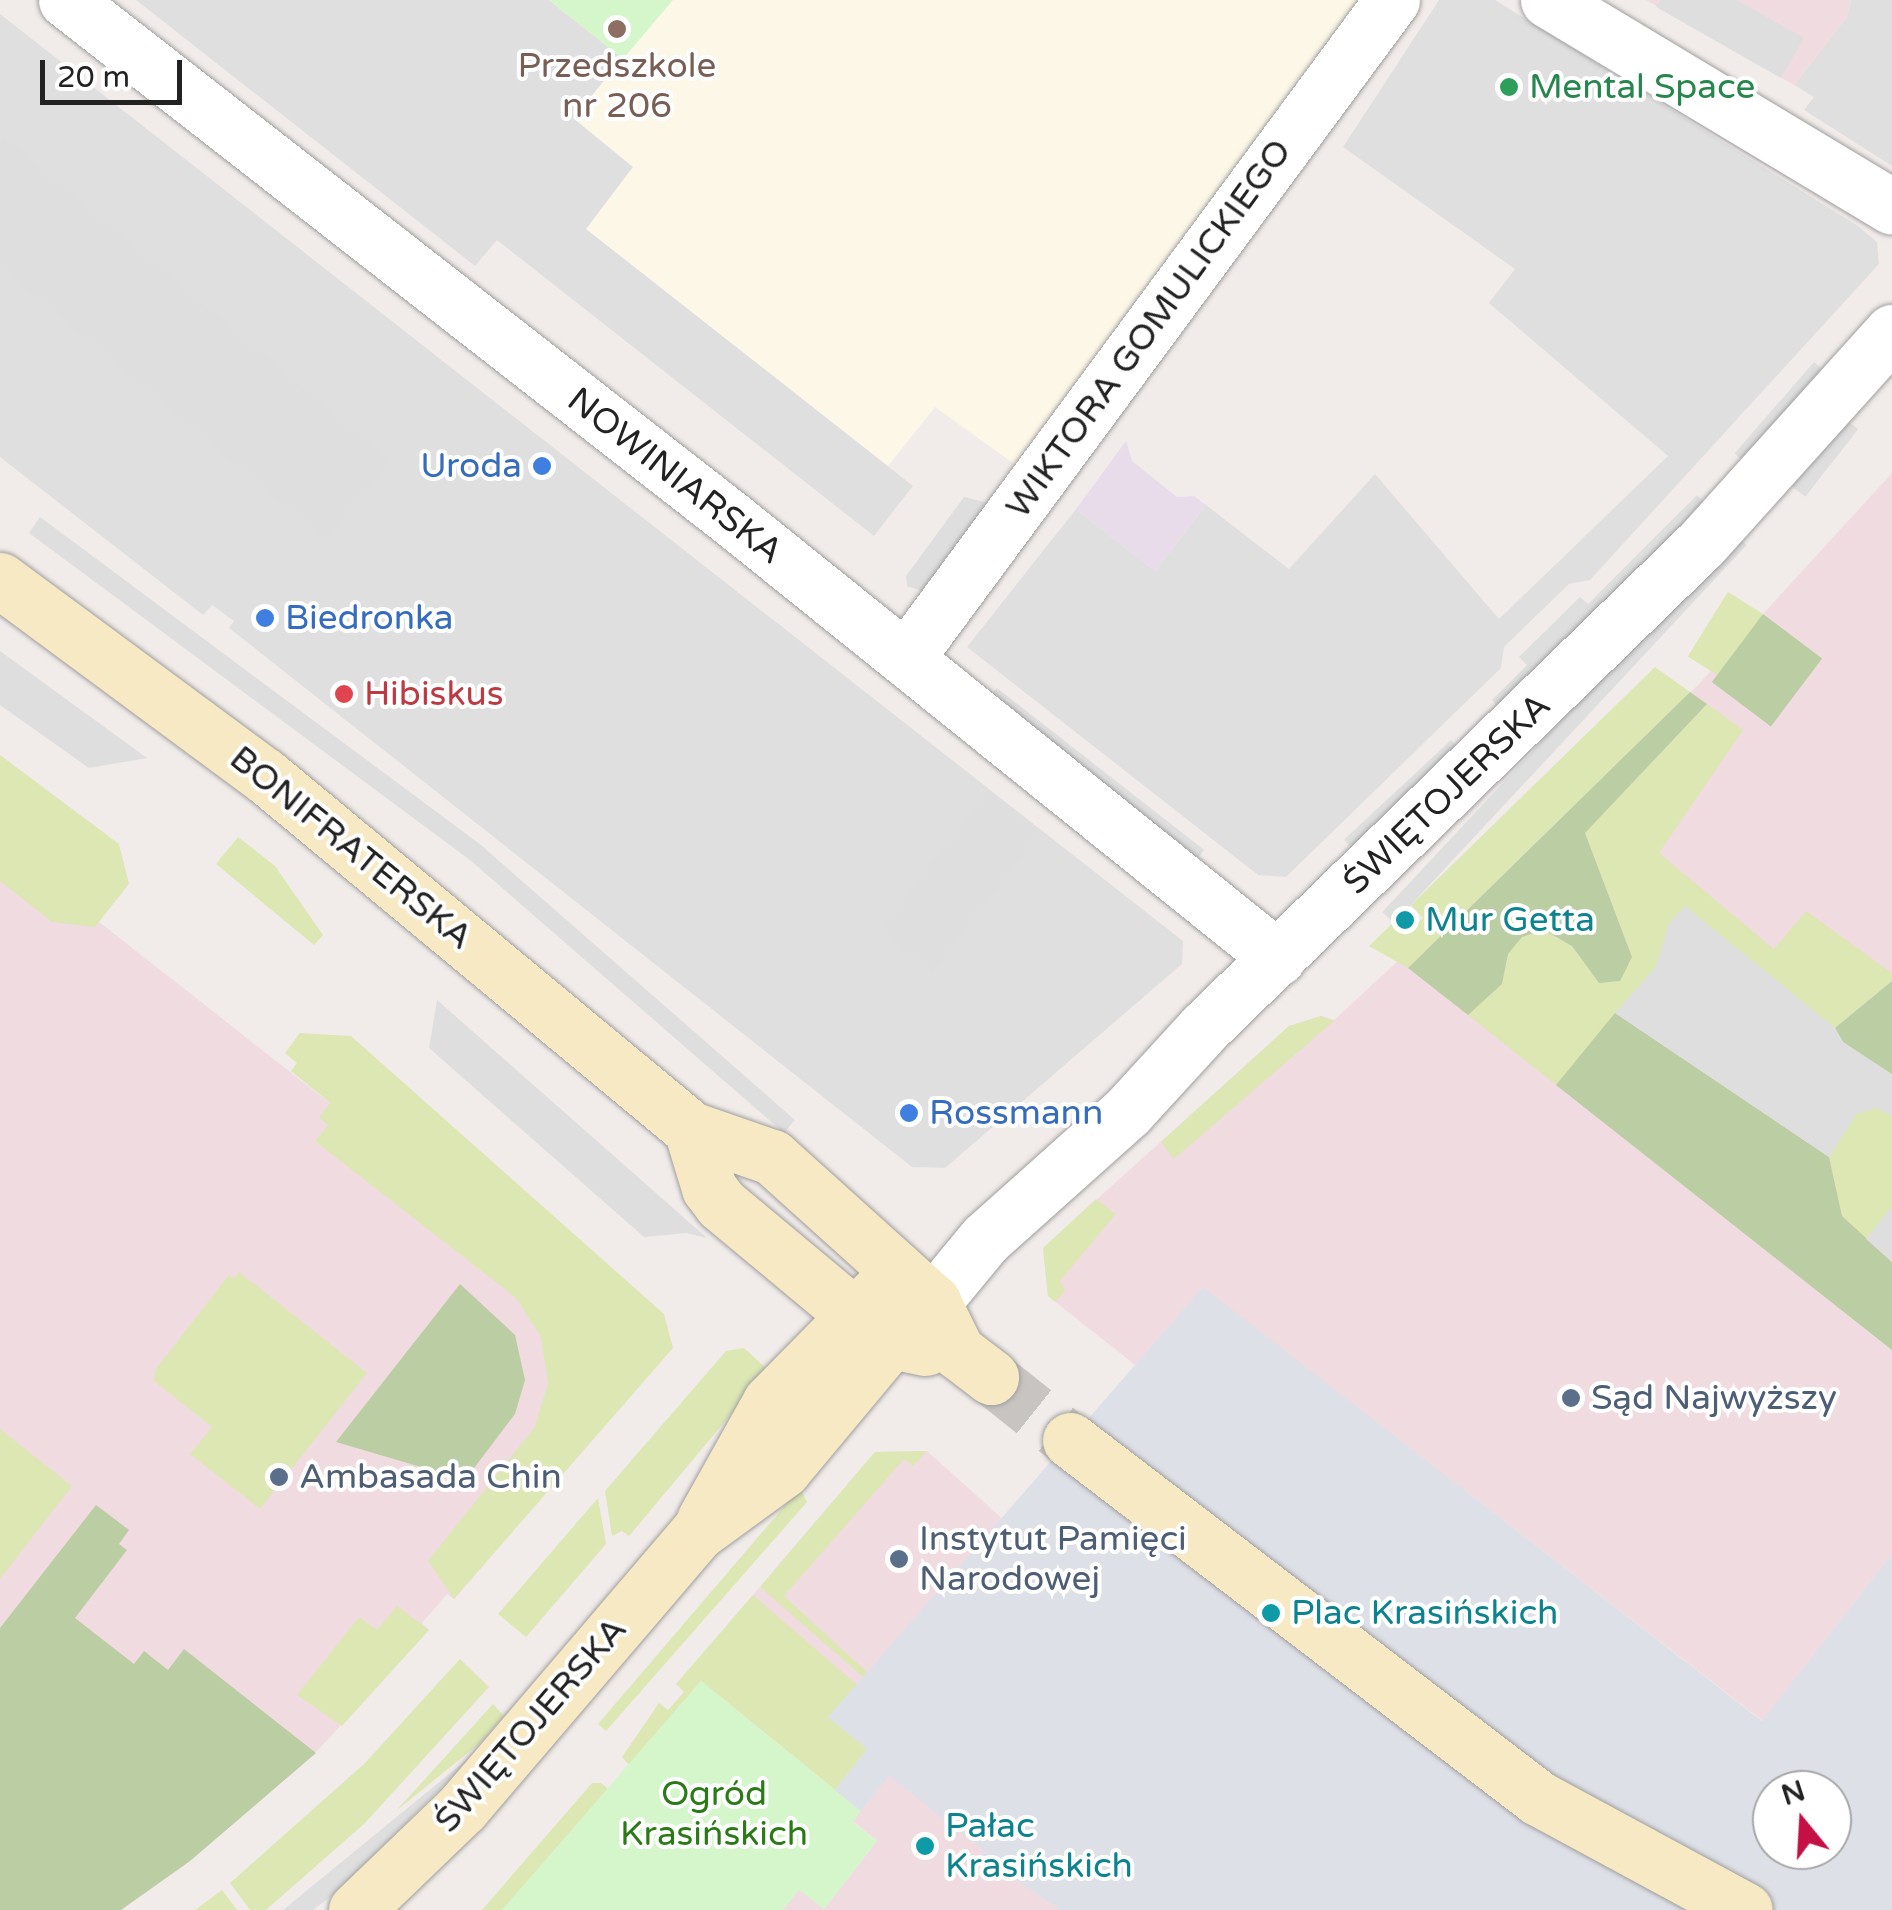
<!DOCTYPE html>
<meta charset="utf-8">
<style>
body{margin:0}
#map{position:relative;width:1892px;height:1910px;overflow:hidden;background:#f1ecea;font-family:"Varela Round",sans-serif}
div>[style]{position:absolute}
.residential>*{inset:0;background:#e0dfdf}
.commercial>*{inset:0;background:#f0dbe0}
.industrial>*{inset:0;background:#e8dcea}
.education>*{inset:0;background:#fdf7e7}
.grass>*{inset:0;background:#dce7b4;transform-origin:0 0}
.forest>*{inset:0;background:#bbcda2;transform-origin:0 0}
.park>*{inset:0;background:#d5f6cb}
.parking>*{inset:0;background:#dedede;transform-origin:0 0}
.plaza>*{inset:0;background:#dee0e7}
.secondary-tunnel>*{height:55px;margin-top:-27.5px;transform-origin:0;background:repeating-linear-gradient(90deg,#c8c4c2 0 55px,transparent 0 83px)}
.roads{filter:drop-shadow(0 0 2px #9f9f9f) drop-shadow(0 0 2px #9f9f9f)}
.street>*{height:55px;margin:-27.5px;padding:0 27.5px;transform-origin:27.5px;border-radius:27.5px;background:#fff}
.secondary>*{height:55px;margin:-27.5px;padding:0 27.5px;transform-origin:27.5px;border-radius:27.5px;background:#f6e9c3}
.dots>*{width:28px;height:28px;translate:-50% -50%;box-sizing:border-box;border:5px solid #fff;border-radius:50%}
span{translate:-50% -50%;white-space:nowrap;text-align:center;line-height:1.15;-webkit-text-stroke:8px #fff;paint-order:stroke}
.education-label{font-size:35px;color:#785e54}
.leisure-label{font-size:35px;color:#27864d}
.left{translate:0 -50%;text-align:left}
.street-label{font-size:35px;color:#222}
.shop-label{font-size:35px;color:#366cbe}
.right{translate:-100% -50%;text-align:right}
.health-label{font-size:35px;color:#be3a42}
.culture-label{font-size:35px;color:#0d838f}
.service-label{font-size:35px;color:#4e5e75}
.park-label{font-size:35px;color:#2a7b15}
.north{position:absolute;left:1752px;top:1770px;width:100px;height:100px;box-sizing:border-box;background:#fff;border:2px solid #a7a7a7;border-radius:50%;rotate:342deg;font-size:28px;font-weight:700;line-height:40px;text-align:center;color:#222}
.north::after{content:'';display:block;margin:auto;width:35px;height:45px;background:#c41044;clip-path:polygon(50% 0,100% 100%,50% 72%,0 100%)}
.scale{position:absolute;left:40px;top:60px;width:142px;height:45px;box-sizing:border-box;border:5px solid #222;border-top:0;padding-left:12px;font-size:30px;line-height:35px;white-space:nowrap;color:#222;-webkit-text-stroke:8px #fff;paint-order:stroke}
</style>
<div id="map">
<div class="residential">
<div style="clip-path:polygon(136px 0,549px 0,623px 59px,633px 167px,587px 229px,913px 486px,874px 536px,497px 240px,475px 266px)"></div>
<div style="clip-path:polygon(1439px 0,1495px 0,1858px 226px,1877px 242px,1879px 264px,1590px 580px,1569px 584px,1504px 647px,1501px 668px,1286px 877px,1258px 875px,967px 647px,1076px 509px,1155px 571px,1206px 505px,1289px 569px,1375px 474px,1499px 619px,1668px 456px,1489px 303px,1515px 269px,1343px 147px)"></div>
<div style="clip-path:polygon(1851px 0,1892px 0,1892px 166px,1804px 110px,1814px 97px,1794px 85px,1847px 17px)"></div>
<div style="clip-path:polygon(0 14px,1183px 941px,1182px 964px,945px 1168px,912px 1167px,229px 628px,234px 621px,212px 605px,203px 615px,0 457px)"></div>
</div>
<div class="commercial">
<div style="clip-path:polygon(1646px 0,1851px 0,1847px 17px,1794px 85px)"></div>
<div style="clip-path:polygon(1892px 473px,1892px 1554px,1763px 1721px,1203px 1288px,1135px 1365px,1048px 1296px,1043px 1248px,1289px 1026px,1321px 1016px,1334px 1020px,1399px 960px,1409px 967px,1698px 685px)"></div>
<div style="clip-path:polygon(0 844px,658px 1361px,454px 1599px,447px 1594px,422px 1623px,429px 1630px,316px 1752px,190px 1861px,121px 1910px,0 1910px)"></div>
<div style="clip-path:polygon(927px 1451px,1015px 1530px,1177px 1910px,783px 1910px,799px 1889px,824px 1909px,877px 1841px,853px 1821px,860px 1810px,835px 1790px,867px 1749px,723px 1630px,875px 1452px)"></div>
</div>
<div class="industrial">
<div style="clip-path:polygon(1126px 441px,1132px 461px,1177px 497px,1194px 496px,1206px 505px,1155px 571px,1076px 509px)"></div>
</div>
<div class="education">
<div style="clip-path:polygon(549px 0,1371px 0,1021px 469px,935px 407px,888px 466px,586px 229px,633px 167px,573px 118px,623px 58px)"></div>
</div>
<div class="grass">
<div style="left:1728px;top:592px;width:41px;height:76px;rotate:32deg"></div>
<div style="clip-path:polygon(1655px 667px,1690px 692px,1408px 968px,1369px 946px,1393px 923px,1405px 935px,1423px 918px,1411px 905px)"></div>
<div style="clip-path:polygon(1707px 704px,1743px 730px,1659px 853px,1774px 949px,1806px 911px,1892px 973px,1892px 981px,1835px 1028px,1685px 907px,1669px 923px,1656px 967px,1556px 1085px,1468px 1015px,1502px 984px,1508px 954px,1522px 937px,1544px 930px,1572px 946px,1599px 983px,1632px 957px,1585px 833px)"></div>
<div style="clip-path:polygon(0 755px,119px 844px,129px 884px,95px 927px,52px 922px,0 881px)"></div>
<div style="clip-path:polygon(238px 837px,275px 866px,323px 935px,314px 945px,216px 864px)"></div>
<div style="clip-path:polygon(1321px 1016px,1334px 1021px,1174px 1159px,1161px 1142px,1289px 1026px)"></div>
<div style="clip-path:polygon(300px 1033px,351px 1036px,664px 1314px,673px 1348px,454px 1599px,428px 1561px,535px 1427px,548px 1383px,541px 1337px,516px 1298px,315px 1141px,328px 1125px,319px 1117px,330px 1103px,291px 1071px,297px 1063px,285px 1053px)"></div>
<div style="clip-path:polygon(1876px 1108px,1892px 1115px,1892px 1207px,1866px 1239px,1842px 1216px,1829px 1157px,1856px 1114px)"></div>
<div style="clip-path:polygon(1096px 1199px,1116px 1214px,1060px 1281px,1065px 1291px,1055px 1302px,1048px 1296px,1043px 1248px)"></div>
<div style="clip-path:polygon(239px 1272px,367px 1373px,260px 1509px,190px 1454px,212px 1427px,154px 1381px,155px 1370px,229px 1275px,234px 1279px)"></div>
<div style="clip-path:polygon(744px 1348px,768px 1370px,629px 1536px,622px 1531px,612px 1536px,605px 1491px,726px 1351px)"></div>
<div style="clip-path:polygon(0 1429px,72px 1486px,0 1579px)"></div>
<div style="clip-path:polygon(927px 1451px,913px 1466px,904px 1459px,784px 1596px,867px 1672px,863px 1677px,760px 1587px,875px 1452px)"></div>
<div style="clip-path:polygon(800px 1488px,807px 1502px,606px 1731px,598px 1724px)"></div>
<div style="clip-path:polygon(598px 1498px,606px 1544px,526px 1637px,498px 1614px)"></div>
<div style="clip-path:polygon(753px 1595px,872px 1698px,876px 1738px,835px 1790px,701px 1681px,630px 1766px,622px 1757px,659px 1703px,668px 1710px,684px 1692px,676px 1684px)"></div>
<div style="clip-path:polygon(397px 1606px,429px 1630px,342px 1726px,297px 1695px,359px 1617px,377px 1630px)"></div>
<div style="clip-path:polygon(460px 1659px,489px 1687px,365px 1823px,266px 1910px,250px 1910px,230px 1883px,365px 1763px)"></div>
<div style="clip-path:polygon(493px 1704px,504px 1716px,480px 1743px,396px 1811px)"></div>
<div style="clip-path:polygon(592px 1783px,601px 1783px,694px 1862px,564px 1845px,502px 1910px,482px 1910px)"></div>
<div style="clip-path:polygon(222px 1890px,237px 1910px,195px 1910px)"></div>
</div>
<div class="forest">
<div style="left:1763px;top:614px;width:74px;height:85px;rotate:37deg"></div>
<div style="clip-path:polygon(1690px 692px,1707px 704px,1585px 833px,1632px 957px,1620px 981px,1599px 983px,1572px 946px,1544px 930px,1522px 937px,1508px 954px,1502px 984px,1468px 1015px,1408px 968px)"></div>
<div style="clip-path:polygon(1892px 981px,1892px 1074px,1891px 1075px,1843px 1042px,1835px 1028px)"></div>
<div style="clip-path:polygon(1615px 1013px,1829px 1157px,1842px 1216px,1892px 1262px,1892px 1350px,1556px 1085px)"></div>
<div style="clip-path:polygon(460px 1284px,515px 1335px,525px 1380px,515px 1414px,465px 1480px,336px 1442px)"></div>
<div style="clip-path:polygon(96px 1505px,129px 1530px,119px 1544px,127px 1550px,75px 1618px,134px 1664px,144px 1651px,168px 1670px,184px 1649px,316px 1753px,190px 1861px,121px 1910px,0 1910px,0 1628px)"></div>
</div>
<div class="park">
<div style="clip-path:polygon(549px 0,673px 0,623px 59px)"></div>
<div style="clip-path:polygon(701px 1681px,861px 1811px,853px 1822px,877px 1841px,824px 1909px,799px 1890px,783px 1910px,502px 1910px)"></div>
</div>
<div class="parking">
<div style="clip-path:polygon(1660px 0,1737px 0,1804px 38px,1781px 78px,1656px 7px)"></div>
<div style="left:4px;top:136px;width:506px;height:103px;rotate:40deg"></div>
<div style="left:1814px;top:362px;width:18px;height:121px;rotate:41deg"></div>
<div style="left:1844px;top:418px;width:18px;height:86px;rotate:38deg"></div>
<div style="clip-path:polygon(1697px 495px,1708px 506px,1503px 712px,1492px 700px,1527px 665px,1519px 657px,1580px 597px,1588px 604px)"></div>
<div style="clip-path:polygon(964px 497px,1001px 506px,936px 596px,907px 586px,906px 576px)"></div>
<div style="clip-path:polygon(40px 517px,481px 845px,795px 1120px,784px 1133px,470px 860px,29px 533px)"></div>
<div style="left:1735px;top:534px;width:16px;height:517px;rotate:43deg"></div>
<div style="clip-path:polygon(0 651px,147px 758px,89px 768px,0 705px)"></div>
<div style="left:997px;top:688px;width:263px;height:17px;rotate:38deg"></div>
<div style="left:1451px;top:740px;width:16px;height:146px;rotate:47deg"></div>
<div style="left:988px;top:791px;width:67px;height:177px;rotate:38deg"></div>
<div style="clip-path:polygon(1685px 906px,1835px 1028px,1843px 1042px,1892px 1074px,1892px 1115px,1876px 1108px,1856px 1114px,1829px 1157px,1615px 1013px,1656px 967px,1669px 923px)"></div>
<div style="clip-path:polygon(437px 1000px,707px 1238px,686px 1233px,644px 1237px,429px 1048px)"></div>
<div style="clip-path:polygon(1892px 1207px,1892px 1262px,1866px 1239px)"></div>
<div style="clip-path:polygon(482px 1747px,333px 1895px,313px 1910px,283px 1910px)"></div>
</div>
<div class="plaza">
<div style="clip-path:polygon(evenodd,1203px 1287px,1762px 1721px,1892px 1554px,1892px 1910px,1061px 1910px,981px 1856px,984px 1851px,889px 1776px,861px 1811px,835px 1790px,867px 1749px,828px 1717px,1203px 1287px,1772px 1790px,1832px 1790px,1832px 1850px,1772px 1850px,1772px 1790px)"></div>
</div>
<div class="secondary-tunnel">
<div style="left:991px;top:1377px;width:101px;rotate:38.6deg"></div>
</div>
<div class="roads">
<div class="street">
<div style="left:66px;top:0;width:846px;rotate:37.94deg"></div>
<div style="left:733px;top:520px;width:699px;rotate:38.79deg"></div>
<div style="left:1548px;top:0;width:401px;rotate:31deg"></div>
<div style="left:906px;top:658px;width:818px;rotate:-53.55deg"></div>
<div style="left:933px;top:1302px;width:82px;rotate:-50.5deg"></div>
<div style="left:985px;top:1239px;width:192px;rotate:-41.8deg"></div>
<div style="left:1128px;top:1111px;width:114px;rotate:-47.5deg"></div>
<div style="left:1205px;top:1027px;width:694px;rotate:-44.24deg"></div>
<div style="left:1702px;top:543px;width:284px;rotate:-48deg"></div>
</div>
<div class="secondary">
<div style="left:0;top:580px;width:328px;rotate:36.5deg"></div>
<div style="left:264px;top:775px;width:555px;rotate:39.66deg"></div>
<div style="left:691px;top:1129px;width:86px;rotate:19.1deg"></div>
<div style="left:772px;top:1157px;width:217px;rotate:42deg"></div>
<div style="left:933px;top:1302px;width:55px;rotate:63.9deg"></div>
<div style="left:957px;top:1351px;width:43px;rotate:37.4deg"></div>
<div style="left:691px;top:1129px;width:62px;rotate:73deg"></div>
<div style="left:709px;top:1188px;width:20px;rotate:53deg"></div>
<div style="left:721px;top:1204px;width:172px;rotate:39.8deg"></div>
<div style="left:853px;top:1314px;width:47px;rotate:34.7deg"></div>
<div style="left:892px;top:1341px;width:34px;rotate:12deg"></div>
<div style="left:1070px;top:1440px;width:589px;rotate:37.41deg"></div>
<div style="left:1538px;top:1798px;width:235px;rotate:28.4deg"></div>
<div style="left:704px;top:1520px;width:135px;rotate:-60.8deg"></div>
<div style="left:770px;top:1402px;width:158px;rotate:-45.5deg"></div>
<div style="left:356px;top:1910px;width:147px;rotate:-43.9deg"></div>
<div style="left:462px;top:1808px;width:363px;rotate:-49.5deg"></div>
<div style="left:698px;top:1532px;width:105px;rotate:-36.1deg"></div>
<div style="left:783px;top:1470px;width:155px;rotate:-50.2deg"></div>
<div style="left:882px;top:1351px;width:71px;rotate:-43.9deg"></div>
</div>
</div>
<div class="dots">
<div style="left:617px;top:29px;background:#8d6e63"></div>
<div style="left:1509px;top:87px;background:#2e9e5b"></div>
<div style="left:542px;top:466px;background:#3f7fe0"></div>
<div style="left:265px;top:618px;background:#3f7fe0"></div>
<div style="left:344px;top:694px;background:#e0444e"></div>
<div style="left:1405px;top:920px;background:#0f9aa8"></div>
<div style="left:909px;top:1113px;background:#3f7fe0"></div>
<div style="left:1571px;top:1398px;background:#5c6f8a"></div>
<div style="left:279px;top:1477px;background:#5c6f8a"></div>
<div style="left:899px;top:1559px;background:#5c6f8a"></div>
<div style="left:1271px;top:1613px;background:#0f9aa8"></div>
<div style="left:925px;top:1846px;background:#0f9aa8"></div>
</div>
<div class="education-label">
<span style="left:617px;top:86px">Przedszkole<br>nr 206</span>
</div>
<div class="leisure-label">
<span class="left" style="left:1529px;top:87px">Mental Space</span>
</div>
<div class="street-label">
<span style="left:1149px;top:329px;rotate:-54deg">WIKTORA GOMULICKIEGO</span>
<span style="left:675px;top:476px;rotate:38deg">NOWINIARSKA</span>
<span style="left:1447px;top:794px;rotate:-44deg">ŚWIĘTOJERSKA</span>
<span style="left:351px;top:848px;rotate:39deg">BONIFRATERSKA</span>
<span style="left:531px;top:1725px;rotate:-49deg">ŚWIĘTOJERSKA</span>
</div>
<div class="shop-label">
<span class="right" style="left:522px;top:466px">Uroda</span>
<span class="left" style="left:285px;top:618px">Biedronka</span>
<span class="left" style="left:929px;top:1113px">Rossmann</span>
</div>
<div class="health-label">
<span class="left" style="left:364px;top:694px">Hibiskus</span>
</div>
<div class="culture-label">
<span class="left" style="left:1425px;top:920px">Mur Getta</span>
<span class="left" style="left:1291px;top:1613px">Plac Krasińskich</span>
<span class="left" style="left:945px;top:1846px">Pałac<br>Krasińskich</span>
</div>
<div class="service-label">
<span class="left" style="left:1591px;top:1398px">Sąd Najwyższy</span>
<span class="left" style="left:299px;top:1477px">Ambasada Chin</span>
<span class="left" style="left:919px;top:1559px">Instytut Pamięci<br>Narodowej</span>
</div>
<div class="park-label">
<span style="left:714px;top:1814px">Ogród<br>Krasińskich</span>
</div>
<div class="north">N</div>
<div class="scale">20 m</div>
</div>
